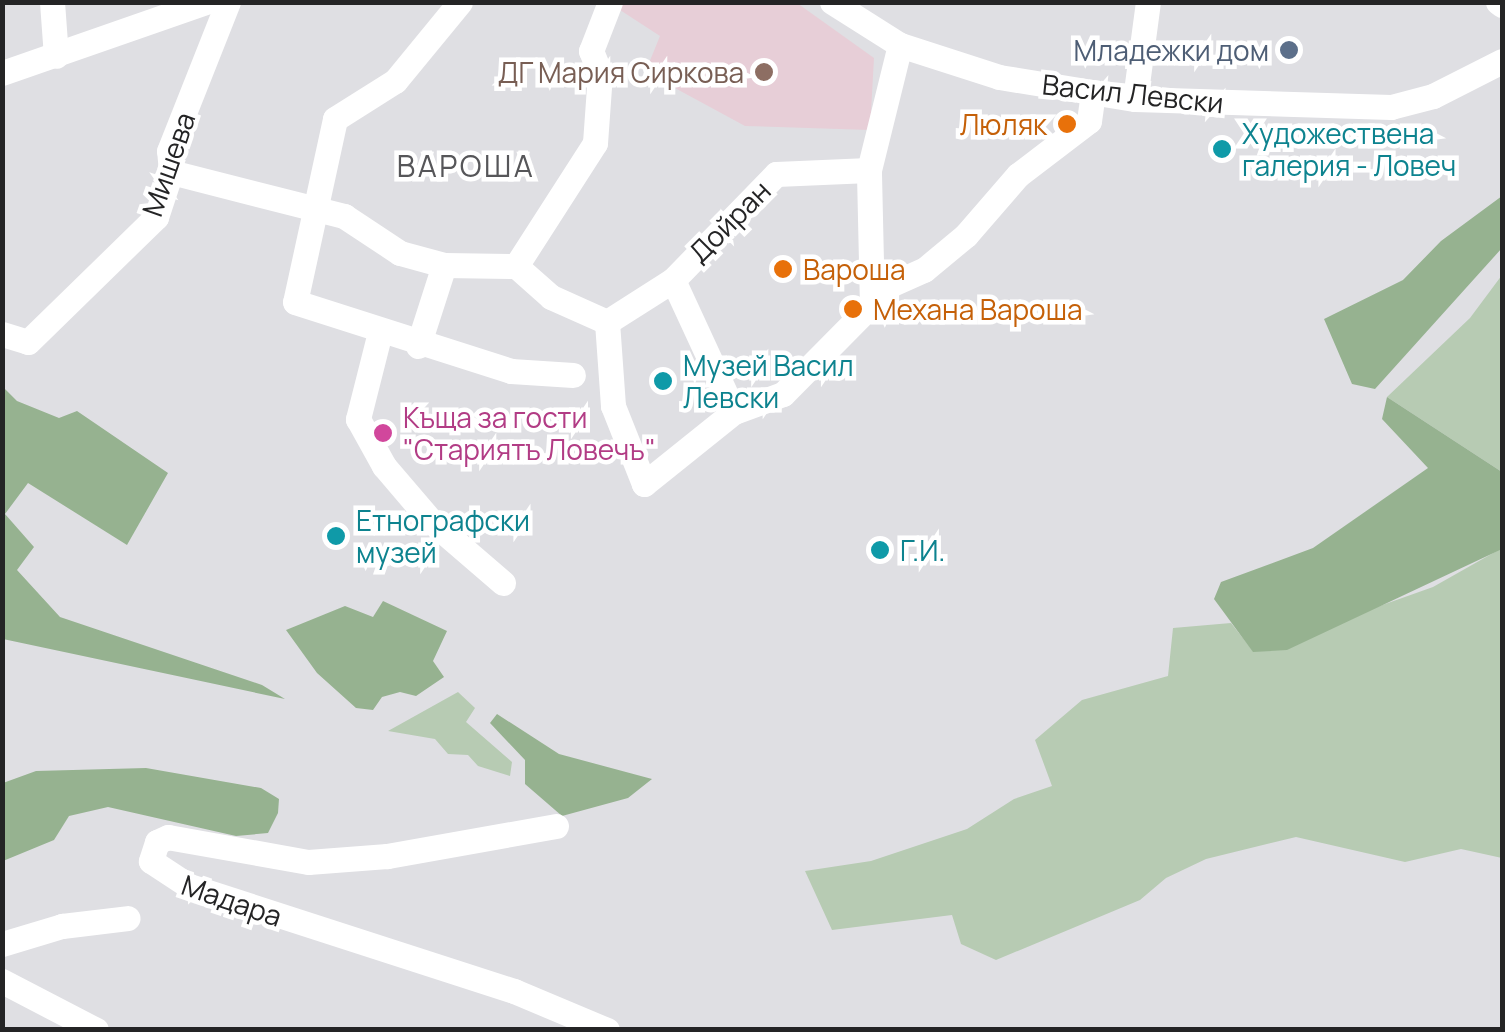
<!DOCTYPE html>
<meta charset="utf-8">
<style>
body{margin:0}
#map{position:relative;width:1505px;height:1032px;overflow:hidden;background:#dfdfe3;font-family:Manrope,sans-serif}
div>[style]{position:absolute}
.education>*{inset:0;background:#e7ced7}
.green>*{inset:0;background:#b7cbb3}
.forest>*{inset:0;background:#96b290}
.street>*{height:25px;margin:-12.5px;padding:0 12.5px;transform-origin:12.5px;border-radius:12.5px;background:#fff}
.dots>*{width:28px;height:28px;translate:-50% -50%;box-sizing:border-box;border:5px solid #fff;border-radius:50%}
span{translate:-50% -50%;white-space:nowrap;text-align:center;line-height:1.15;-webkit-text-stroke:9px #fff;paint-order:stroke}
.service-label{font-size:28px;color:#4e5e75}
.right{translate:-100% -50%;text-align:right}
.education-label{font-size:28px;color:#785e54}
.street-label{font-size:28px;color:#242425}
.food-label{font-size:28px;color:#c56008}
.left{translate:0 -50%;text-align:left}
.culture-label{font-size:28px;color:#0d838f}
.hotel-label{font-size:28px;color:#b23c85}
.neighbourhood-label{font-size:30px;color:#565659;letter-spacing:2.5px}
.frame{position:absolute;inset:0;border:5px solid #242425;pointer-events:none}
</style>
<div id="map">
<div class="education">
<div style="clip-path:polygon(623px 2px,797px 3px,874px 58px,870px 130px,745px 126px,662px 81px,649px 63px,660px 36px,620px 10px)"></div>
</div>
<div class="green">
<div style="clip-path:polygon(1502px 275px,1502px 472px,1387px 397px,1470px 318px)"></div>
<div style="clip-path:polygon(1502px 548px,1502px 858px,1461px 849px,1405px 862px,1296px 837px,1206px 859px,1166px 878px,1140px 900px,996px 960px,961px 944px,952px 915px,832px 930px,805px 871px,871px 861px,967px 829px,1014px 799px,1052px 786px,1035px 740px,1082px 700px,1168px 676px,1173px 628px,1231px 623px,1253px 651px,1433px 587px)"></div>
<div style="clip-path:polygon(458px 692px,475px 708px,466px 722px,512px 762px,510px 776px,478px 766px,468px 755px,448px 754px,435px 739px,388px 731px)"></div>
</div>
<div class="forest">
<div style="clip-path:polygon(1502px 196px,1502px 248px,1375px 389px,1352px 384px,1324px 319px,1403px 280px,1441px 241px)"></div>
<div style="clip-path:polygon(2px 386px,17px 401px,59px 418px,77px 411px,168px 473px,127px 545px,28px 483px,5px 514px,34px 547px,17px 570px,60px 617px,262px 685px,285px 699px,3px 639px)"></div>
<div style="clip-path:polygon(1387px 397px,1502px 472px,1502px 549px,1287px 650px,1253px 652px,1214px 599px,1221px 582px,1313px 548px,1428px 468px,1382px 419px)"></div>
<div style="clip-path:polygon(383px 601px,447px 631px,433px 661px,444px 677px,416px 696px,400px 692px,382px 697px,373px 710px,356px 708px,317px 673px,286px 630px,345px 606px,373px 617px)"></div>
<div style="clip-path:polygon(497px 714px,559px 754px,652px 779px,628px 798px,562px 816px,525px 784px,525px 760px,490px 723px)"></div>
<div style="clip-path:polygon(146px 768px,261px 788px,279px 799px,278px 813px,268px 833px,236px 836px,108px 807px,69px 816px,54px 840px,3px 861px,3px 783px,36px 771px)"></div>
</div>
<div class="street">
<div style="left:52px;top:2px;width:54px;rotate:85.8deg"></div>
<div style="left:460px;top:2px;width:102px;rotate:129.4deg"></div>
<div style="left:395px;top:81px;width:71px;rotate:147.7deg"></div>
<div style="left:335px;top:119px;width:187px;rotate:102.3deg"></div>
<div style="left:295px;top:302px;width:227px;rotate:17.7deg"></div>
<div style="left:511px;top:371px;width:62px;rotate:3.7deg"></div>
<div style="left:832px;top:2px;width:80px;rotate:32.3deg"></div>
<div style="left:900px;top:45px;width:104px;rotate:17.9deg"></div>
<div style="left:999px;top:77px;width:138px;rotate:9.2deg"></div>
<div style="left:1135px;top:99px;width:256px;rotate:1.8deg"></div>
<div style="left:1391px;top:107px;width:43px;rotate:-14.7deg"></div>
<div style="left:1433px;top:96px;width:77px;rotate:-26.9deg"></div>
<div style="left:1498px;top:2px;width:5px;rotate:37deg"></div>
<div style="left:2px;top:73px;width:216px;rotate:-19.2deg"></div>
<div style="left:1135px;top:99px;width:98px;rotate:-82.4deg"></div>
<div style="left:171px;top:172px;width:179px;rotate:14.3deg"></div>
<div style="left:344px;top:216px;width:67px;rotate:33.5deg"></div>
<div style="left:400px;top:253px;width:46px;rotate:15.3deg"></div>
<div style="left:444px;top:265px;width:72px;rotate:0.8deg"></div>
<div style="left:516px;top:266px;width:47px;rotate:41.5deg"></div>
<div style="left:551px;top:297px;width:61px;rotate:24.1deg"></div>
<div style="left:516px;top:266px;width:146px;rotate:-57.3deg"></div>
<div style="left:595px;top:143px;width:70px;rotate:-85.9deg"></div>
<div style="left:600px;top:73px;width:24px;rotate:-112deg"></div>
<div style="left:591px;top:51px;width:53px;rotate:-68.8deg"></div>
<div style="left:673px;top:280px;width:145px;rotate:65.2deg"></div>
<div style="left:872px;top:306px;width:136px;rotate:-91.3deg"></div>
<div style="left:869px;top:170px;width:129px;rotate:-76.1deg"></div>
<div style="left:607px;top:322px;width:84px;rotate:85.9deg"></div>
<div style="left:613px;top:406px;width:84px;rotate:68.3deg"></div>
<div style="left:644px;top:484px;width:115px;rotate:-38.7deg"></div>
<div style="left:734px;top:412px;width:52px;rotate:-20.2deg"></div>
<div style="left:783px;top:394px;width:155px;rotate:-45.3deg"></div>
<div style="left:892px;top:284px;width:35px;rotate:-24deg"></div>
<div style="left:924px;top:270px;width:55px;rotate:-39.8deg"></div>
<div style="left:966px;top:235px;width:79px;rotate:-49.1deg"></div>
<div style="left:1018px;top:175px;width:89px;rotate:-37.3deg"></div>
<div style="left:1089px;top:121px;width:29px;rotate:-82deg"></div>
<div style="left:607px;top:322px;width:78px;rotate:-32.5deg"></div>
<div style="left:673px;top:280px;width:148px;rotate:-45.8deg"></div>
<div style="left:776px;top:174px;width:93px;rotate:-2.5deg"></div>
<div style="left:380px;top:332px;width:90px;rotate:104.2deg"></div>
<div style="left:358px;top:419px;width:54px;rotate:61deg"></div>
<div style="left:384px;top:466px;width:72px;rotate:49.5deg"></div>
<div style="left:431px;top:521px;width:95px;rotate:40.7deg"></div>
<div style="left:2px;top:334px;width:27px;rotate:17deg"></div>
<div style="left:28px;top:342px;width:179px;rotate:-44.3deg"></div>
<div style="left:156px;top:217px;width:47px;rotate:-71.6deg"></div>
<div style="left:171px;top:172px;width:21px;rotate:-95deg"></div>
<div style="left:169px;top:151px;width:160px;rotate:-68.4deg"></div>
<div style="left:418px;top:346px;width:85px;rotate:-72.2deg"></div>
<div style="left:556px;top:826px;width:172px;rotate:169.9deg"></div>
<div style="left:387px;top:856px;width:79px;rotate:175.7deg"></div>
<div style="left:308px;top:862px;width:142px;rotate:-169.9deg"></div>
<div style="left:168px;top:837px;width:12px;rotate:156deg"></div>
<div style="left:157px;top:842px;width:20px;rotate:108deg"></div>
<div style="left:151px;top:861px;width:45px;rotate:33.3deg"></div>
<div style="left:189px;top:886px;width:342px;rotate:17.9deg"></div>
<div style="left:514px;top:991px;width:101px;rotate:22.8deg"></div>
<div style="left:2px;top:944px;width:63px;rotate:-16.7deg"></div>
<div style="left:62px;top:926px;width:66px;rotate:-6.9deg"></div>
<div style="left:2px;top:981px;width:106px;rotate:27.5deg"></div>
</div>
<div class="dots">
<div style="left:1289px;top:50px;background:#5c6f8a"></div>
<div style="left:764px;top:72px;background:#8d6e63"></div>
<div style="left:1067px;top:124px;background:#e8710a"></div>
<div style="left:1222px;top:149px;background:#0f9aa8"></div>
<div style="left:783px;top:269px;background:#e8710a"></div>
<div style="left:853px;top:309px;background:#e8710a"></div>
<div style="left:663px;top:381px;background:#0f9aa8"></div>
<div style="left:383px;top:433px;background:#d1479c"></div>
<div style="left:336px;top:536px;background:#0f9aa8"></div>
<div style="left:880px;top:550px;background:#0f9aa8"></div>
</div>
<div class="service-label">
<span class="right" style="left:1269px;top:50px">Младежки дом</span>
</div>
<div class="education-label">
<span class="right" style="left:744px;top:72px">ДГ Мария Сиркова</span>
</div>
<div class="street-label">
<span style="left:1133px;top:93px;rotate:6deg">Васил Левски</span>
<span style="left:168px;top:164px;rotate:-71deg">Мишева</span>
<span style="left:729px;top:221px;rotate:-45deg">Дойран</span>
<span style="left:232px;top:900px;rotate:19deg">Мадара</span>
</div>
<div class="food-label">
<span class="right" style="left:1047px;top:124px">Люляк</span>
<span class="left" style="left:803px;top:269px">Вароша</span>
<span class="left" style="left:873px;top:309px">Механа Вароша</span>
</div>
<div class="culture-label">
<span class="left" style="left:1242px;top:149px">Художествена<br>галерия - Ловеч</span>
<span class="left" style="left:683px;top:381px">Музей Васил<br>Левски</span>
<span class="left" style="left:356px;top:536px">Етнографски<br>музей</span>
<span class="left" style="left:900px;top:550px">Г.И.</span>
</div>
<div class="hotel-label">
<span class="left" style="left:403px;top:433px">Къща за гости<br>"Стариятъ Ловечъ"</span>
</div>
<div class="neighbourhood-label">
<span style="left:466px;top:166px">ВАРОША</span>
</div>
<div class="frame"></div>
</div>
